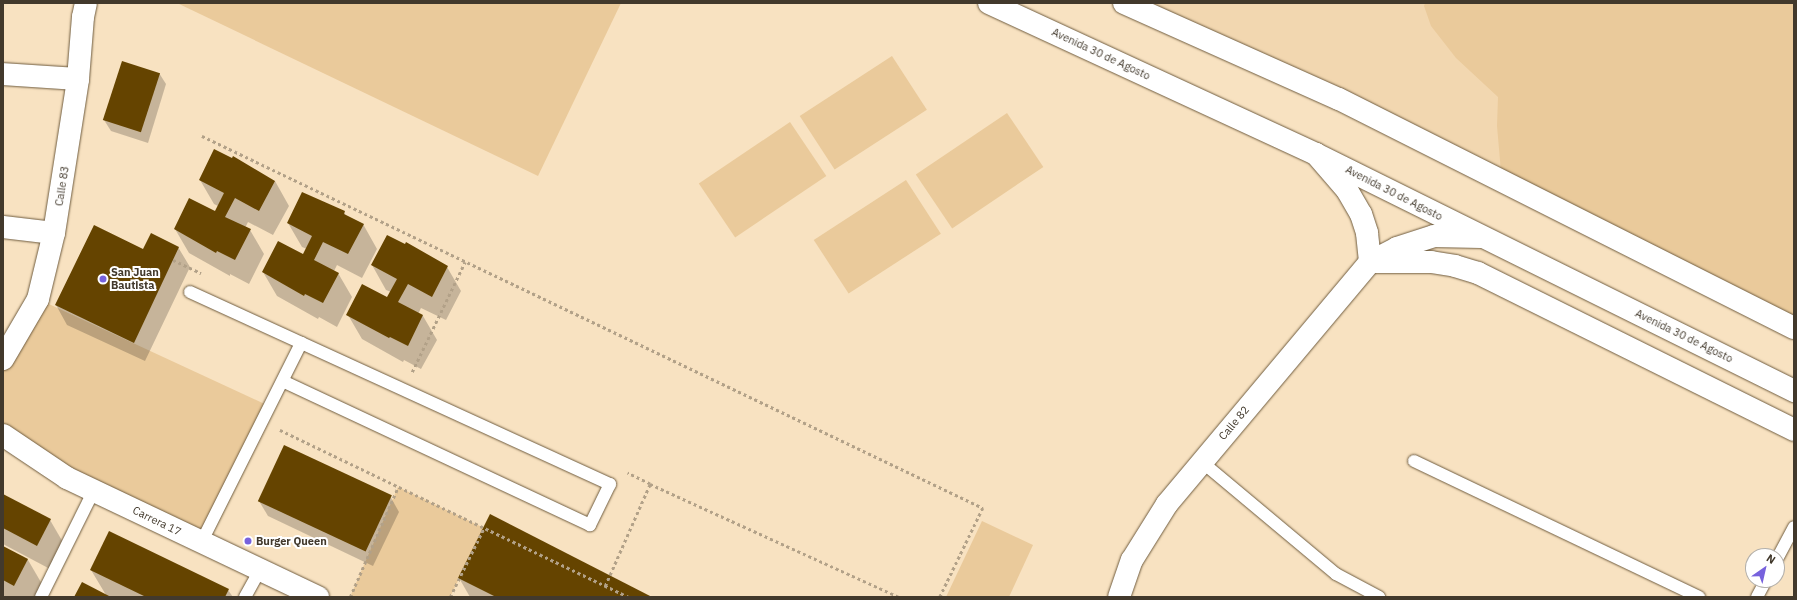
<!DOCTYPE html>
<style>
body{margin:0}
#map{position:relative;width:1797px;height:600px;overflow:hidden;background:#f8e2c1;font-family:"IBM Plex Sans",sans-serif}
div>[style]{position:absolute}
.built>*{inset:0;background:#f2d7b0}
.green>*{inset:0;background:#eaca9b;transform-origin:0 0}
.shadow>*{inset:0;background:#0003}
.building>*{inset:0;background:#654400;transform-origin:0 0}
.path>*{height:2.5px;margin-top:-1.25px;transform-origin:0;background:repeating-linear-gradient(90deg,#b2a188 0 3px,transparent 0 6px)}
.roads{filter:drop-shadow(0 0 1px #6f5c3f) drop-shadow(0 0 1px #6f5c3f)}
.lane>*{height:12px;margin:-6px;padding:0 6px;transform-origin:6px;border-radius:6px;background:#fff}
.street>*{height:22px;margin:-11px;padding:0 11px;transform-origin:11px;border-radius:11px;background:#fff}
.secondary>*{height:22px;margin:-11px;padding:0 11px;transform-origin:11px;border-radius:11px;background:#fff}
.primary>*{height:22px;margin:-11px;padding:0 11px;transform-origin:11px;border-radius:11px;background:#fff}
.dots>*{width:11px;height:11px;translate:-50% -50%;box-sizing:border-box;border:2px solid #fff;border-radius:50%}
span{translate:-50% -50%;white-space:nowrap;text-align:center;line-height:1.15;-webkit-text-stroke:4px #fff;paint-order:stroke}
.street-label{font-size:11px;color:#42392c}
.poi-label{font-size:11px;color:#42392c;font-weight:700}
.left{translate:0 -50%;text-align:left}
.frame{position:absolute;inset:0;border:4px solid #42392c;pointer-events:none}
.north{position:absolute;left:1745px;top:548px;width:40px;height:40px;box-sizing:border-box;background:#fff;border:1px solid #b3b0ab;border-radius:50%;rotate:34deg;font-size:11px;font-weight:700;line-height:16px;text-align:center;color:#42392c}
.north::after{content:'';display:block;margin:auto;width:14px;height:18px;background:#7762dd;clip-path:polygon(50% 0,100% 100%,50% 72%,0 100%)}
</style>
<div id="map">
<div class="built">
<div style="clip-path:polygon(1124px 3px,1794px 3px,1794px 328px)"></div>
</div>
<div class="green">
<div style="clip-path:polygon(177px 3px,621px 3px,538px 176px)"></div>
<div style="clip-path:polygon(1425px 3px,1794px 3px,1794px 328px,1502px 183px,1497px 126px,1498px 97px,1456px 58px,1431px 26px,1424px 6px)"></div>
<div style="left:892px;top:56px;width:64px;height:110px;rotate:57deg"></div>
<div style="left:1007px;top:113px;width:65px;height:110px;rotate:56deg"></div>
<div style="left:790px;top:122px;width:65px;height:110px;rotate:56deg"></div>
<div style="left:906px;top:180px;width:64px;height:110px;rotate:57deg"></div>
<div style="clip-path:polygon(38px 299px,271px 407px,201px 543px,3px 435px,3px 359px)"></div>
<div style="clip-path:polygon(398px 487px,484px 528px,450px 597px,350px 597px)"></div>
<div style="clip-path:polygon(982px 521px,1033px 545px,1009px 597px,946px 597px)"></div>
</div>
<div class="shadow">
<div style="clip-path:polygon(159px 73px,166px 84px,148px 143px,111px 131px,104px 120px)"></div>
<div style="clip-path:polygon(200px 180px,275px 181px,289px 206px,273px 235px,248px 222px,245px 228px,250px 230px,264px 254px,249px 284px,230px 274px,230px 276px,189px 253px,175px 229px,215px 212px,218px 206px,214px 204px)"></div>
<div style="clip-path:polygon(344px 212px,346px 216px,363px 224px,377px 249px,362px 278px,337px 265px,334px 271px,338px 273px,352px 297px,337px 327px,319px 317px,318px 319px,277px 296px,263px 272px,304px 255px,307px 249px,302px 247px,288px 223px)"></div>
<div style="clip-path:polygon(94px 226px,143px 250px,178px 247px,190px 267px,145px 361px,67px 325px,56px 305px)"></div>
<div style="clip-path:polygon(372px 265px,447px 267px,461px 291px,446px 320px,421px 308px,418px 314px,423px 316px,437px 340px,421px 369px,404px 360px,403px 362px,362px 339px,348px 315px,388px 298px,391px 292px,386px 290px)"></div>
<div style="clip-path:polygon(3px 495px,50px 520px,64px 544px,50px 569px,3px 544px)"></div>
<div style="clip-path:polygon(390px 496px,399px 512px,373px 566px,268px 516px,259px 501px)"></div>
<div style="clip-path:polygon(3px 547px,28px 560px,42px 584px,35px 597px,3px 596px)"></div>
<div style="clip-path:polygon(91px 570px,228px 590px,233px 597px,76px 597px,106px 595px)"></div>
<div style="clip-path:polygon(459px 578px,650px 597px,470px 597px)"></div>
</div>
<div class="building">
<div style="left:122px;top:61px;width:40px;height:62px;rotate:18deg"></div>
<div style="clip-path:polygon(214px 149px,232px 158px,233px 156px,275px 181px,259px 211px,235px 198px,225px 217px,251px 229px,235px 260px,217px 251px,216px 253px,174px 229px,189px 198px,215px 211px,224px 193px,199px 180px)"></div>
<div style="clip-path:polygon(302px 192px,345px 211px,344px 214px,364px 224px,348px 254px,323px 242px,314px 260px,339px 273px,323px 303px,305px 294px,304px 296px,262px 272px,278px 241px,303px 254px,312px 236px,287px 223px)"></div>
<div style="clip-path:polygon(94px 225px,143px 249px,151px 233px,179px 247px,134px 343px,55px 305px)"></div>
<div style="clip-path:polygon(387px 235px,405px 244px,406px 242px,448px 266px,432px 297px,408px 284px,398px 302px,423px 315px,408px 346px,390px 337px,389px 338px,346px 315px,362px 284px,387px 297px,397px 279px,371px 265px)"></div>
<div style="left:284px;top:445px;width:119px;height:62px;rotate:25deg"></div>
<div style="clip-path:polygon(3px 494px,51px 519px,37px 546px,3px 528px)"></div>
<div style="clip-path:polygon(490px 514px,652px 597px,496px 597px,458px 578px)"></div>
<div style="clip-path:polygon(109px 531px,229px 589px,225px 597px,146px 597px,90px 570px)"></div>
<div style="clip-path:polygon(3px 546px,28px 559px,14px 586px,3px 580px)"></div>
<div style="clip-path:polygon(82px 582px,111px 597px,74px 597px)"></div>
</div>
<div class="path">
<div style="left:202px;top:136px;width:865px;rotate:25.47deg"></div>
<div style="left:983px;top:508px;width:99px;rotate:115.8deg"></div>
<div style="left:173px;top:260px;width:31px;rotate:25deg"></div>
<div style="left:412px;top:372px;width:122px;rotate:-64.3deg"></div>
<div style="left:280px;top:430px;width:387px;rotate:25.6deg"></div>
<div style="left:650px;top:484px;width:273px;rotate:24.4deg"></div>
<div style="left:605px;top:586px;width:111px;rotate:-66.2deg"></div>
<div style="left:650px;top:484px;width:25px;rotate:-154deg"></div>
<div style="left:350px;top:597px;width:120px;rotate:-66.4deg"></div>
<div style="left:450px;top:597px;width:77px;rotate:-63.8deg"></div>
</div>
<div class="roads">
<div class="lane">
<div style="left:190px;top:292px;width:462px;rotate:24.6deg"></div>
<div style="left:610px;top:484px;width:46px;rotate:116deg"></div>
<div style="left:590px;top:525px;width:339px;rotate:-154.9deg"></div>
<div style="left:1414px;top:461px;width:316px;rotate:25.5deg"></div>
<div style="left:1202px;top:462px;width:175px;rotate:39.9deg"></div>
<div style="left:1336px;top:574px;width:49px;rotate:28.1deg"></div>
<div style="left:201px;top:543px;width:224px;rotate:-63.4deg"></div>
<div style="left:1777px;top:559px;width:36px;rotate:-62deg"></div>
<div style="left:41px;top:597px;width:119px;rotate:-63.6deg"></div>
<div style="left:245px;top:597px;width:31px;rotate:-61deg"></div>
<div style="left:1757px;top:597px;width:19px;rotate:-62deg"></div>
</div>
<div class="street">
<div style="left:3px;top:74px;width:75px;rotate:3.8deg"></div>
<div style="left:3px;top:227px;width:51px;rotate:6.7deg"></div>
<div style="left:1370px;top:262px;width:61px"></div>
<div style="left:1431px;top:262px;width:24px;rotate:9deg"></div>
<div style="left:1455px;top:266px;width:24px;rotate:17deg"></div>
<div style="left:1478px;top:273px;width:353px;rotate:26.4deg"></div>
</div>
<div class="secondary">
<div style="left:1316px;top:154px;width:48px;rotate:49.3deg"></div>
<div style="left:1347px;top:190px;width:28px;rotate:60deg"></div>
<div style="left:1361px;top:214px;width:20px;rotate:72deg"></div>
<div style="left:1367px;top:233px;width:29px;rotate:84deg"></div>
<div style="left:3px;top:359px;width:69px;rotate:-59.7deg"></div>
<div style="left:38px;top:299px;width:68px;rotate:-76.4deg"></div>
<div style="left:54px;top:233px;width:156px;rotate:-81.1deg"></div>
<div style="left:78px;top:79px;width:62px;rotate:-85.4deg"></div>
<div style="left:83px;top:17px;width:14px;rotate:-78deg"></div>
<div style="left:3px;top:435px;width:77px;rotate:33.9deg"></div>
<div style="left:67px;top:478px;width:278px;rotate:25.4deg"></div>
<div style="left:1119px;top:597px;width:39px;rotate:-71deg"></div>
<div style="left:1132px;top:560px;width:66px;rotate:-58deg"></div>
<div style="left:1167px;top:504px;width:316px;rotate:-50deg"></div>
<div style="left:1370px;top:262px;width:30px;rotate:-27deg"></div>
<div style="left:1397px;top:248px;width:39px;rotate:-18deg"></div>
<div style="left:1434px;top:236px;width:47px;rotate:1.2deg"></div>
</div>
<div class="primary">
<div style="left:989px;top:3px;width:360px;rotate:24.8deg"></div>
<div style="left:1316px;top:154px;width:534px;rotate:26.37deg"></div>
<div style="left:1124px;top:3px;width:235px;rotate:24.1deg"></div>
<div style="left:1339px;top:99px;width:509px;rotate:26.72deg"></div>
</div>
</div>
<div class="dots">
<div style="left:103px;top:279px;background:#7762dd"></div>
<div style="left:248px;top:541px;background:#7762dd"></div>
</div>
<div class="street-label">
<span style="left:1101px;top:54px;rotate:25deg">Avenida 30 de Agosto</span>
<span style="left:62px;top:186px;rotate:-81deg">Calle 83</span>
<span style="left:1394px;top:193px;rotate:27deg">Avenida 30 de Agosto</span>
<span style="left:1684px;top:336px;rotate:26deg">Avenida 30 de Agosto</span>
<span style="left:1234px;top:423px;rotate:-50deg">Calle 82</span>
<span style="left:157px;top:521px;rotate:26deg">Carrera 17</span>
</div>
<div class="poi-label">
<span class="left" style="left:111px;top:279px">San Juan<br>Bautista</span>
<span class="left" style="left:256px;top:541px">Burger Queen</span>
</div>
<div class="frame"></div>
<div class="north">N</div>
</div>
